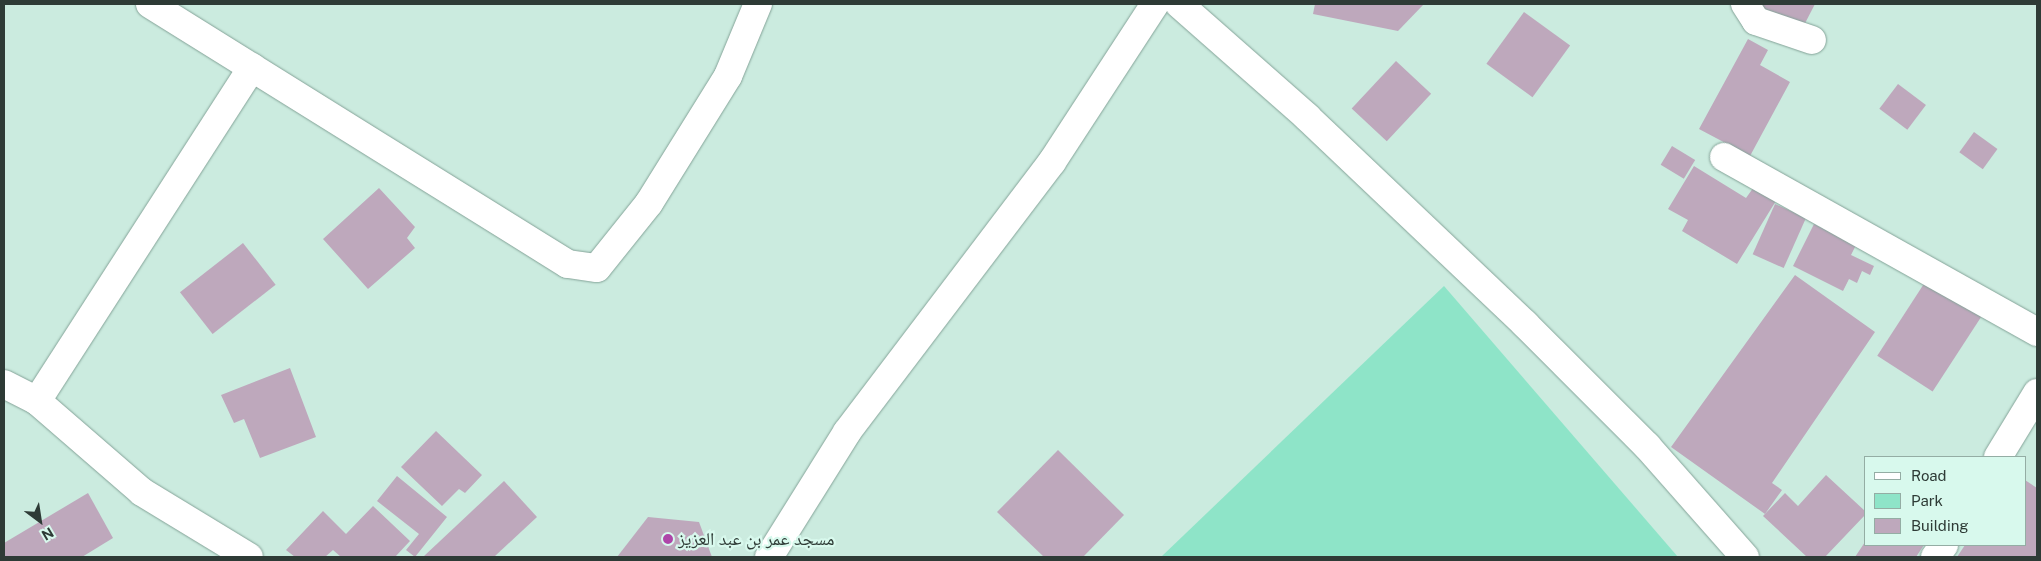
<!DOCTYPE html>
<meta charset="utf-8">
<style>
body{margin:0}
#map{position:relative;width:2041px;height:561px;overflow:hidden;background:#cbebdf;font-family:"Public Sans","Noto Naskh Arabic",sans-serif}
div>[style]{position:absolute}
.green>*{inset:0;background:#8ee4c8}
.building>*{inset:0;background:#bea8bc;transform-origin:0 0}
.roads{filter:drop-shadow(0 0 1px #84a398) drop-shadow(0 0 1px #84a398)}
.minor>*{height:28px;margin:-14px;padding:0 14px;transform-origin:14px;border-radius:14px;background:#fff}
.dots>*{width:14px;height:14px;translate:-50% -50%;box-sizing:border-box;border:2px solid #d8f9ed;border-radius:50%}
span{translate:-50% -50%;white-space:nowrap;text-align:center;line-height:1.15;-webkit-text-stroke:4.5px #d8f9ed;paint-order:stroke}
.poi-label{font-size:18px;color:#2e3b36}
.left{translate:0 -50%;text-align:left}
.frame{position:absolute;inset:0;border:5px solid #2e3b36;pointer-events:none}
.legend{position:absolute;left:1864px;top:456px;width:162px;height:90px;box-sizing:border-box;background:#d8f9ed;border:1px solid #94ada4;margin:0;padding:6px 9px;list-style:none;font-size:15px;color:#2e3b36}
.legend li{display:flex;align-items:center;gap:10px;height:25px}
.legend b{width:25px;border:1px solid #94ada4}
.north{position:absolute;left:15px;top:496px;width:50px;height:50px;-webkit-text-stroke:4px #d8f9ed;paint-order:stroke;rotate:149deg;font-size:14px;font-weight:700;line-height:20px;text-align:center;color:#2e3b36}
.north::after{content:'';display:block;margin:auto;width:18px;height:22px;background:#2e3b36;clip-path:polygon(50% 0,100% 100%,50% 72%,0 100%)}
</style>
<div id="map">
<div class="green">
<div style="clip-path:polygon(1444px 286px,1678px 557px,1161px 557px)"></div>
</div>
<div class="building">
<div style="clip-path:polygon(1315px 4px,1424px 4px,1398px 31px,1313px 14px)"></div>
<div style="clip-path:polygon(1752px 4px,1815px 4px,1802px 29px)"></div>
<div style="left:1524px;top:12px;width:57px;height:64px;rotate:36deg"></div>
<div style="clip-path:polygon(1748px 39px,1768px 50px,1760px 65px,1790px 82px,1750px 156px,1699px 129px)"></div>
<div style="left:1396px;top:61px;width:48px;height:65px;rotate:43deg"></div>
<div style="left:1898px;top:84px;width:35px;height:31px;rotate:37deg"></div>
<div style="left:1974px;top:132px;width:29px;height:25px;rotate:36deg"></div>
<div style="left:1672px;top:146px;width:27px;height:22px;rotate:31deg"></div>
<div style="clip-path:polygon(1694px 166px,1746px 198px,1756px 184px,1779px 196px,1737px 264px,1682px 231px,1688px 220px,1668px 209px)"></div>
<div style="clip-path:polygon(379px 188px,415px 227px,407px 238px,415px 248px,368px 289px,323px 239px)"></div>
<div style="left:1775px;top:204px;width:34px;height:55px;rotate:24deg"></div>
<div style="clip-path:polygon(1814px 224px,1856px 245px,1851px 255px,1874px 266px,1870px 275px,1862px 271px,1857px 283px,1849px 279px,1843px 291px,1793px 266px)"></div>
<div style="left:243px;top:243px;width:53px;height:80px;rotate:52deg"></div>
<div style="clip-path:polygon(1795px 275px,1875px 332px,1772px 483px,1782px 490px,1765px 514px,1671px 447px)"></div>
<div style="left:1929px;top:276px;width:66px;height:95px;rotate:33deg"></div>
<div style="clip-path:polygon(290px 368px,316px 437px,260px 458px,244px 419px,234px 423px,221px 395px)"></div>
<div style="clip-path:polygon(436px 431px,482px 475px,465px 493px,459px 489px,442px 506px,401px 467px)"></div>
<div style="clip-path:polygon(1058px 450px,1124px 515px,1083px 557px,1044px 557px,997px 512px)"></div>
<div style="clip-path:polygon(1826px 475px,1865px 511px,1865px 515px,1825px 557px,1807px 557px,1763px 516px,1785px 493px,1798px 506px)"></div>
<div style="clip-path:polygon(397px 476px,447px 517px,415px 557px,406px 550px,419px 534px,377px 501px)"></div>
<div style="clip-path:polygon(2025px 480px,2037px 488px,2037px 557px,1957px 557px,1965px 545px,2025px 545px)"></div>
<div style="clip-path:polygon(504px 481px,537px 517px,494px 557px,423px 557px)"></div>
<div style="clip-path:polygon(88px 493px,113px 538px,82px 557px,4px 557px,4px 543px)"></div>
<div style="clip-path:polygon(373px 506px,410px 541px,395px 557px,341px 557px,333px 550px,325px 557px,295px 557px,286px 550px,323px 511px,346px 534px)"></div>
<div style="clip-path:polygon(648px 517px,699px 522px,712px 557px,617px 557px)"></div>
<div style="clip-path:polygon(1865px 542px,1865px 545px,1924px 545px,1916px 557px,1855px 557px)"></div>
</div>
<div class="roads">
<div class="minor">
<div style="left:150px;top:4px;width:492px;rotate:31.9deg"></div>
<div style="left:568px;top:264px;width:29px;rotate:8deg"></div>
<div style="left:597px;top:268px;width:83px;rotate:-51.3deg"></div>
<div style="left:649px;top:203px;width:150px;rotate:-58.1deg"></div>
<div style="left:728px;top:76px;width:78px;rotate:-67.4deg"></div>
<div style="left:1179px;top:4px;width:171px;rotate:41.4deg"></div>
<div style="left:1307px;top:117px;width:301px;rotate:43.5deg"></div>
<div style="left:1525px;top:324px;width:173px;rotate:45deg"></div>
<div style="left:1647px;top:446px;width:148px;rotate:48.6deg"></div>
<div style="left:1745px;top:4px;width:20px;rotate:57deg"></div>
<div style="left:1756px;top:21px;width:59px;rotate:18.7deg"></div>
<div style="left:1724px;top:157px;width:359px;rotate:29.2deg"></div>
<div style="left:4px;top:384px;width:37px;rotate:27deg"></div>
<div style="left:37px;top:401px;width:139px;rotate:40.9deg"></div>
<div style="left:142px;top:492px;width:125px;rotate:31.3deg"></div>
<div style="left:37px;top:401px;width:397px;rotate:-57.2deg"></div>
<div style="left:1998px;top:457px;width:75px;rotate:-58.6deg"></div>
<div style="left:769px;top:557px;width:147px;rotate:-58deg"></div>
<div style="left:847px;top:432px;width:339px;rotate:-52.8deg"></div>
<div style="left:1052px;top:162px;width:189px;rotate:-56.9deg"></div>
<div style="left:1935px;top:557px;width:15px;rotate:-53deg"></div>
</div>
</div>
<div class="dots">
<div style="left:668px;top:539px;background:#ae46a9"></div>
</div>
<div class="poi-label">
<span class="left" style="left:678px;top:539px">مسجد عمر بن عبد العزيز</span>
</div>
<div class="frame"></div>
<ul class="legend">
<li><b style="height:6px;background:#fff"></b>Road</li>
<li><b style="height:14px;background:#8ee4c8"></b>Park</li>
<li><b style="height:14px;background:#bea8bc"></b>Building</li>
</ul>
<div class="north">N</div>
</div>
